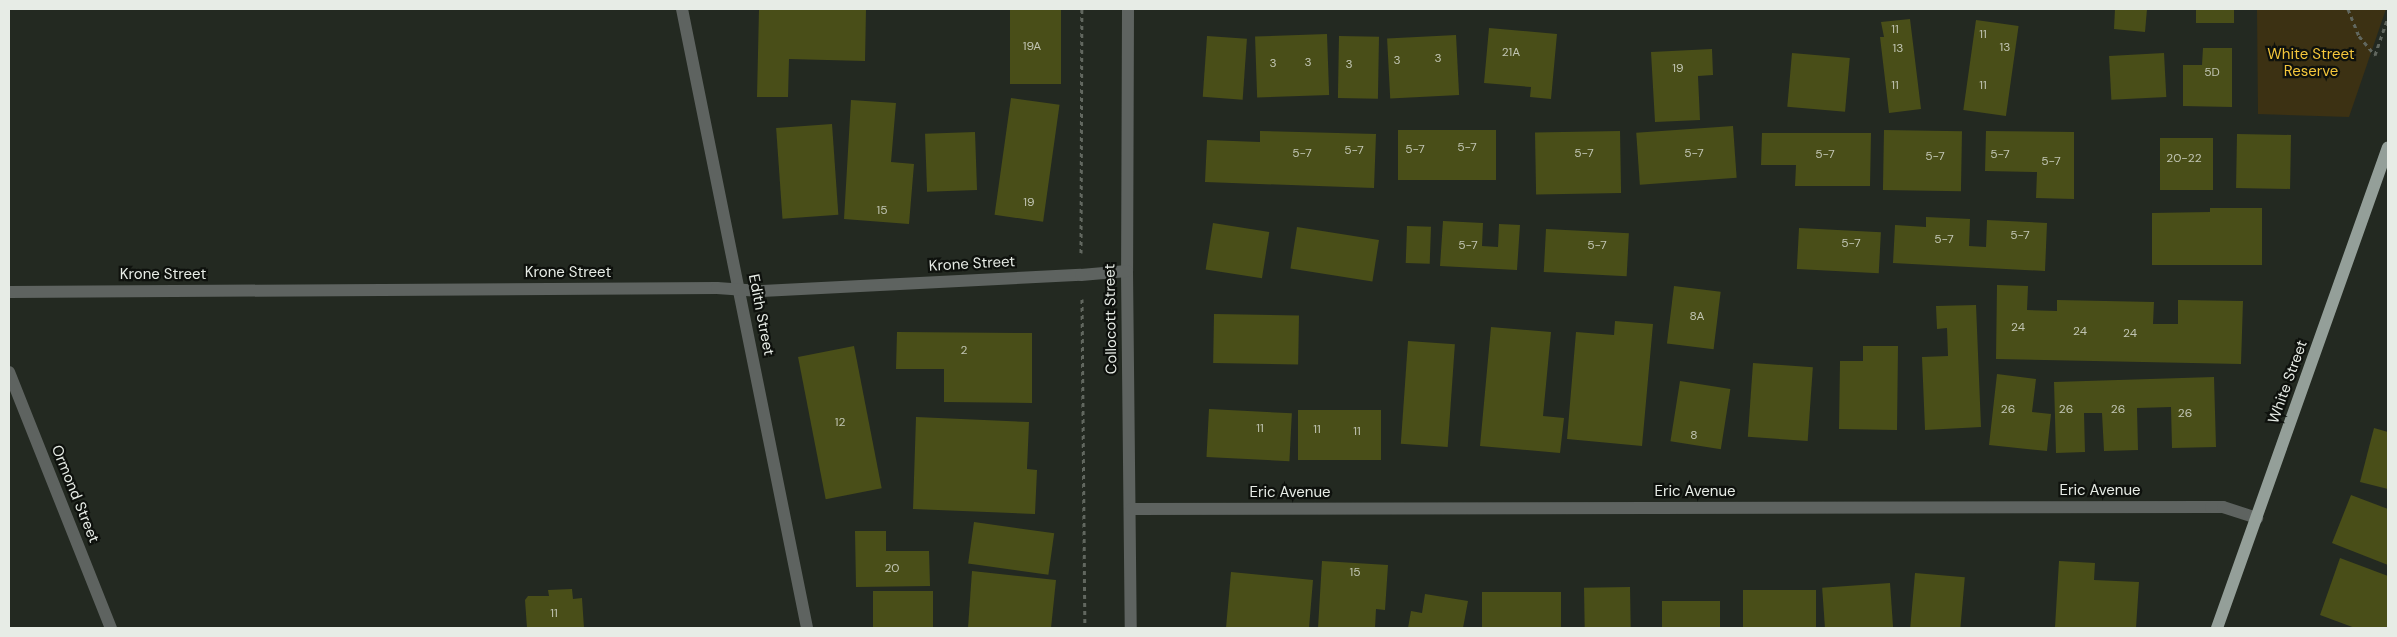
<!DOCTYPE html>
<style>
body{margin:0}
#map{position:relative;width:2397px;height:637px;overflow:hidden;background:#232921;font-family:"DM Sans",sans-serif}
div>[style]{position:absolute}
.green>*{inset:0;background:#3c3113}
.building>*{inset:0;background:#494e18;transform-origin:0 0}
.path>*{height:3px;margin-top:-1.5px;transform-origin:0;background:repeating-linear-gradient(90deg,#61675f 0 4px,transparent 0 8px)}
.minor>*{height:12px;margin:-6px;padding:0 6px;transform-origin:6px;border-radius:6px;background:#5e6360}
.major>*{height:12px;margin:-6px;padding:0 6px;transform-origin:6px;border-radius:6px;background:#949f99}
span{translate:-50% -50%;white-space:nowrap;text-align:center;line-height:1.15;-webkit-text-stroke:4.5px #0e110d;paint-order:stroke}
.number-label{font-size:12px;color:#c0c4b2}
.number-label span{-webkit-text-stroke-width:0}
.park-label{font-size:15px;color:#f4c63b}
.street-label{font-size:15px;color:#e7ece6}
.frame{position:absolute;inset:0;border:10px solid #e7ece6;pointer-events:none}
</style>
<div id="map">
<div class="green">
<div style="clip-path:polygon(2257px 9px,2386px 9px,2349px 117px,2258px 114px)"></div>
</div>
<div class="building">
<div style="clip-path:polygon(759px 9px,866px 9px,865px 61px,789px 59px,788px 97px,757px 97px)"></div>
<div style="left:1010px;top:9px;width:51px;height:75px"></div>
<div style="clip-path:polygon(2115px 9px,2147px 9px,2145px 32px,2114px 29px)"></div>
<div style="left:2196px;top:9px;width:38px;height:14px"></div>
<div style="clip-path:polygon(1910px 19px,1921px 109px,1889px 113px,1880px 37px,1884px 37px,1881px 22px)"></div>
<div style="left:1976px;top:20px;width:43px;height:91px;rotate:8deg"></div>
<div style="clip-path:polygon(1489px 28px,1557px 34px,1551px 99px,1530px 97px,1531px 87px,1484px 83px)"></div>
<div style="left:1327px;top:34px;width:61px;height:72px;rotate:88deg"></div>
<div style="left:1456px;top:35px;width:60px;height:69px;rotate:87deg"></div>
<div style="left:1207px;top:36px;width:40px;height:61px;rotate:4deg"></div>
<div style="left:1339px;top:36px;width:40px;height:62px;rotate:1deg"></div>
<div style="clip-path:polygon(2203px 48px,2232px 48px,2232px 107px,2183px 106px,2183px 65px,2202px 65px)"></div>
<div style="clip-path:polygon(1712px 49px,1713px 75px,1698px 76px,1700px 120px,1655px 122px,1651px 52px)"></div>
<div style="left:1792px;top:53px;width:58px;height:54px;rotate:5deg"></div>
<div style="left:2164px;top:53px;width:44px;height:55px;rotate:87deg"></div>
<div style="left:1011px;top:98px;width:49px;height:118px;rotate:8deg"></div>
<div style="clip-path:polygon(851px 100px,896px 103px,891px 162px,914px 164px,909px 224px,844px 219px)"></div>
<div style="left:832px;top:124px;width:91px;height:56px;rotate:86deg"></div>
<div style="left:1733px;top:126px;width:52px;height:97px;rotate:86deg"></div>
<div style="left:1496px;top:130px;width:50px;height:98px;rotate:90deg"></div>
<div style="left:1884px;top:130px;width:78px;height:60px;rotate:1deg"></div>
<div style="clip-path:polygon(1260px 131px,1376px 134px,1374px 188px,1205px 182px,1207px 140px,1260px 142px)"></div>
<div style="left:1620px;top:131px;width:62px;height:85px;rotate:89deg"></div>
<div style="clip-path:polygon(1986px 131px,2074px 132px,2074px 199px,2036px 198px,2037px 172px,1985px 171px)"></div>
<div style="left:975px;top:132px;width:58px;height:50px;rotate:88deg"></div>
<div style="clip-path:polygon(1762px 133px,1871px 133px,1870px 186px,1795px 186px,1796px 165px,1761px 165px)"></div>
<div style="left:2237px;top:134px;width:54px;height:54px;rotate:1deg"></div>
<div style="left:2160px;top:138px;width:53px;height:52px"></div>
<div style="clip-path:polygon(2210px 208px,2262px 208px,2262px 265px,2152px 265px,2152px 213px,2210px 212px)"></div>
<div style="clip-path:polygon(1926px 217px,1970px 219px,1969px 246px,1986px 247px,1987px 220px,2047px 223px,2045px 271px,1893px 263px,1895px 225px,1926px 227px)"></div>
<div style="clip-path:polygon(1443px 221px,1483px 223px,1482px 246px,1498px 247px,1499px 224px,1520px 225px,1517px 270px,1440px 266px)"></div>
<div style="left:1213px;top:223px;width:57px;height:47px;rotate:9deg"></div>
<div style="left:1407px;top:226px;width:24px;height:37px;rotate:2deg"></div>
<div style="left:1297px;top:227px;width:83px;height:42px;rotate:9deg"></div>
<div style="left:1799px;top:228px;width:82px;height:41px;rotate:3deg"></div>
<div style="left:1546px;top:229px;width:83px;height:43px;rotate:3deg"></div>
<div style="clip-path:polygon(1997px 285px,2028px 286px,2027px 310px,2057px 311px,2057px 300px,2154px 302px,2153px 324px,2178px 324px,2178px 300px,2243px 301px,2241px 364px,1996px 359px)"></div>
<div style="left:1674px;top:286px;width:47px;height:58px;rotate:7deg"></div>
<div style="clip-path:polygon(1976px 305px,1981px 427px,1925px 430px,1922px 357px,1948px 356px,1947px 328px,1937px 329px,1936px 306px)"></div>
<div style="left:1214px;top:314px;width:85px;height:49px;rotate:1deg"></div>
<div style="clip-path:polygon(1615px 321px,1653px 324px,1642px 446px,1567px 439px,1576px 332px,1614px 335px)"></div>
<div style="clip-path:polygon(1491px 327px,1551px 332px,1543px 416px,1564px 418px,1560px 453px,1480px 446px)"></div>
<div style="clip-path:polygon(897px 332px,1032px 333px,1032px 403px,944px 402px,944px 369px,896px 369px)"></div>
<div style="left:1408px;top:341px;width:47px;height:103px;rotate:4deg"></div>
<div style="left:854px;top:346px;width:145px;height:57px;rotate:79deg"></div>
<div style="clip-path:polygon(1863px 346px,1898px 346px,1897px 430px,1839px 429px,1840px 361px,1863px 361px)"></div>
<div style="left:1753px;top:363px;width:60px;height:74px;rotate:4deg"></div>
<div style="clip-path:polygon(1997px 374px,2036px 379px,2032px 412px,2051px 414px,2047px 451px,1989px 445px)"></div>
<div style="clip-path:polygon(2214px 377px,2216px 447px,2172px 448px,2171px 407px,2137px 408px,2138px 450px,2104px 451px,2102px 413px,2084px 413px,2085px 452px,2056px 453px,2054px 382px)"></div>
<div style="left:1680px;top:381px;width:51px;height:61px;rotate:9deg"></div>
<div style="left:1209px;top:409px;width:83px;height:48px;rotate:3deg"></div>
<div style="left:1381px;top:410px;width:50px;height:83px;rotate:90deg"></div>
<div style="clip-path:polygon(916px 417px,1029px 422px,1027px 469px,1037px 470px,1035px 514px,913px 509px)"></div>
<div style="clip-path:polygon(2374px 428px,2388px 432px,2388px 489px,2360px 482px)"></div>
<div style="clip-path:polygon(2351px 495px,2388px 509px,2388px 565px,2332px 543px)"></div>
<div style="left:974px;top:522px;width:81px;height:42px;rotate:8deg"></div>
<div style="clip-path:polygon(855px 531px,886px 531px,886px 551px,929px 551px,930px 586px,856px 587px)"></div>
<div style="clip-path:polygon(2340px 558px,2388px 576px,2388px 628px,2355px 628px,2320px 615px)"></div>
<div style="clip-path:polygon(1322px 561px,1388px 565px,1385px 610px,1376px 609px,1375px 628px,1318px 628px)"></div>
<div style="clip-path:polygon(2059px 561px,2095px 563px,2094px 580px,2139px 582px,2136px 628px,2055px 627px)"></div>
<div style="clip-path:polygon(972px 571px,1056px 580px,1051px 628px,968px 628px)"></div>
<div style="clip-path:polygon(1231px 572px,1313px 580px,1309px 628px,1226px 628px)"></div>
<div style="left:1915px;top:573px;width:50px;height:55px;rotate:5deg"></div>
<div style="left:1890px;top:583px;width:45px;height:68px;rotate:86deg"></div>
<div style="left:1630px;top:587px;width:41px;height:46px;rotate:89deg"></div>
<div style="clip-path:polygon(572px 589px,573px 599px,582px 598px,584px 628px,527px 628px,525px 600px,528px 596px,549px 596px,548px 590px)"></div>
<div style="left:1816px;top:590px;width:38px;height:73px;rotate:90deg"></div>
<div style="left:873px;top:591px;width:60px;height:37px"></div>
<div style="left:1561px;top:592px;width:36px;height:79px;rotate:90deg"></div>
<div style="clip-path:polygon(1425px 594px,1468px 601px,1463px 628px,1408px 628px,1411px 611px,1422px 613px)"></div>
<div style="left:1720px;top:601px;width:27px;height:58px;rotate:90deg"></div>
</div>
<div class="path">
<div style="left:2348px;top:9px;width:29px;rotate:68deg"></div>
<div style="left:2359px;top:36px;width:25px;rotate:50deg"></div>
<div style="left:2375px;top:55px;width:40px;rotate:-71.1deg"></div>
<div style="left:1081px;top:253px;width:244px;rotate:-89.8deg"></div>
<div style="left:1082px;top:299px;width:329px;rotate:89.5deg"></div>
</div>
<div class="minor">
<div style="left:682px;top:9px;width:631px;rotate:78.58deg"></div>
<div style="left:1128px;top:9px;width:262px;rotate:90.2deg"></div>
<div style="left:1127px;top:271px;width:357px;rotate:89.4deg"></div>
<div style="left:9px;top:292px;width:708px;rotate:-0.32deg"></div>
<div style="left:717px;top:288px;width:43px;rotate:4deg"></div>
<div style="left:760px;top:291px;width:321px;rotate:-2.9deg"></div>
<div style="left:1081px;top:275px;width:46px;rotate:-5deg"></div>
<div style="left:9px;top:372px;width:276px;rotate:68.3deg"></div>
<div style="left:1131px;top:509px;width:1080px;rotate:-0.11deg"></div>
<div style="left:2211px;top:507px;width:12px"></div>
<div style="left:2223px;top:507px;width:36px;rotate:18deg"></div>
</div>
<div class="major">
<div style="left:2217px;top:628px;width:510px;rotate:-70.43deg"></div>
</div>
<div class="number-label">
<span style="left:1895px;top:30px">11</span>
<span style="left:1983px;top:35px">11</span>
<span style="left:1032px;top:47px">19A</span>
<span style="left:2005px;top:48px">13</span>
<span style="left:1898px;top:49px">13</span>
<span style="left:1511px;top:53px">21A</span>
<span style="left:1438px;top:59px">3</span>
<span style="left:1397px;top:61px">3</span>
<span style="left:1308px;top:63px">3</span>
<span style="left:1273px;top:64px">3</span>
<span style="left:1349px;top:65px">3</span>
<span style="left:1678px;top:69px">19</span>
<span style="left:2212px;top:73px">5D</span>
<span style="left:1895px;top:86px">11</span>
<span style="left:1983px;top:86px">11</span>
<span style="left:1467px;top:148px">5-7</span>
<span style="left:1415px;top:150px">5-7</span>
<span style="left:1354px;top:151px">5-7</span>
<span style="left:1302px;top:154px">5-7</span>
<span style="left:1584px;top:154px">5-7</span>
<span style="left:1694px;top:154px">5-7</span>
<span style="left:1825px;top:155px">5-7</span>
<span style="left:2000px;top:155px">5-7</span>
<span style="left:1935px;top:157px">5-7</span>
<span style="left:2184px;top:159px">20-22</span>
<span style="left:2051px;top:162px">5-7</span>
<span style="left:1029px;top:203px">19</span>
<span style="left:882px;top:211px">15</span>
<span style="left:2020px;top:236px">5-7</span>
<span style="left:1944px;top:240px">5-7</span>
<span style="left:1851px;top:244px">5-7</span>
<span style="left:1468px;top:246px">5-7</span>
<span style="left:1597px;top:246px">5-7</span>
<span style="left:1697px;top:317px">8A</span>
<span style="left:2018px;top:328px">24</span>
<span style="left:2080px;top:332px">24</span>
<span style="left:2130px;top:334px">24</span>
<span style="left:964px;top:351px">2</span>
<span style="left:2008px;top:410px">26</span>
<span style="left:2066px;top:410px">26</span>
<span style="left:2118px;top:410px">26</span>
<span style="left:2185px;top:414px">26</span>
<span style="left:840px;top:423px">12</span>
<span style="left:1260px;top:429px">11</span>
<span style="left:1317px;top:430px">11</span>
<span style="left:1357px;top:432px">11</span>
<span style="left:1694px;top:436px">8</span>
<span style="left:892px;top:569px">20</span>
<span style="left:1355px;top:573px">15</span>
<span style="left:554px;top:614px">11</span>
</div>
<div class="park-label">
<span style="left:2311px;top:63px">White Street<br>Reserve</span>
</div>
<div class="street-label">
<span style="left:972px;top:264px;rotate:-3deg">Krone Street</span>
<span style="left:568px;top:273px">Krone Street</span>
<span style="left:163px;top:275px">Krone Street</span>
<span style="left:761px;top:315px;rotate:79deg">Edith Street</span>
<span style="left:1111px;top:319px;rotate:-91deg">Collocott Street</span>
<span style="left:2288px;top:382px;rotate:-70deg">White Street</span>
<span style="left:2100px;top:491px">Eric Avenue</span>
<span style="left:1695px;top:492px">Eric Avenue</span>
<span style="left:1290px;top:493px">Eric Avenue</span>
<span style="left:75px;top:494px;rotate:68deg">Ormond Street</span>
</div>
<div class="frame"></div>
</div>
